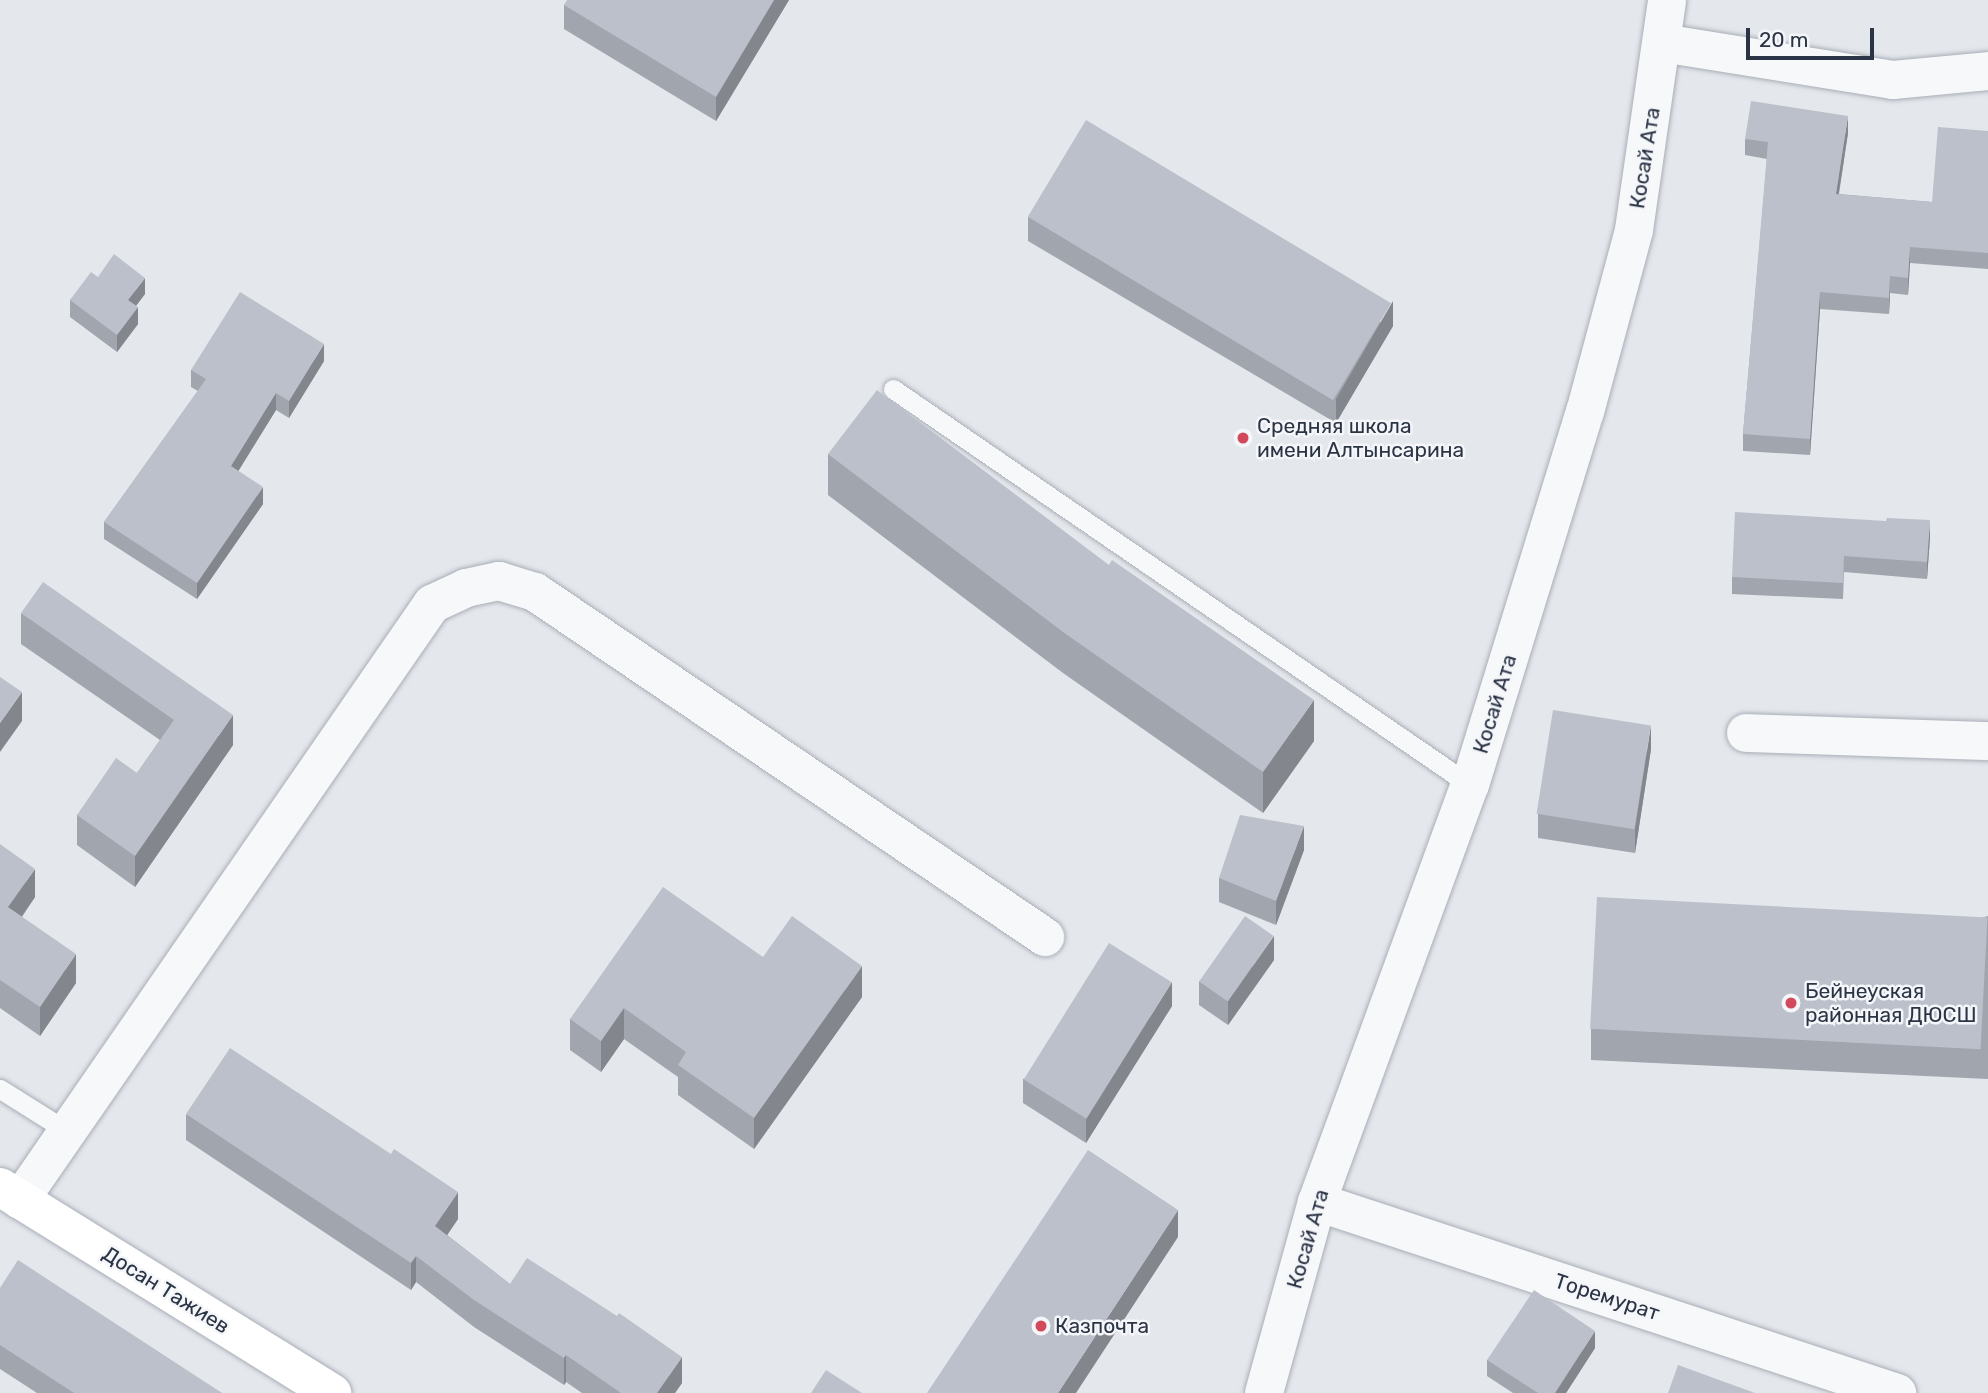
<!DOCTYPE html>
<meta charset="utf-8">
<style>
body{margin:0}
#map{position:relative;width:1988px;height:1393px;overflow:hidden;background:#e4e7ec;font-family:Rubik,sans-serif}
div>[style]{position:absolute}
.roads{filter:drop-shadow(0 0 2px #a9aeb7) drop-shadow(0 0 2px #a9aeb7)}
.lane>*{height:19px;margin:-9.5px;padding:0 9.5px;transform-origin:9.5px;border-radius:9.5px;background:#f7f8fa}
.street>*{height:38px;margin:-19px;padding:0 19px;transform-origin:19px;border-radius:19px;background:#f7f8fa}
.secondary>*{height:38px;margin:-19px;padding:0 19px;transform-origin:19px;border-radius:19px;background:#fff}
.wall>*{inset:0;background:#a1a5ae}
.shaded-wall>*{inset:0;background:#83868d}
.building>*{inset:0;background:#bbc0ca;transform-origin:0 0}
.dots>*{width:19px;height:19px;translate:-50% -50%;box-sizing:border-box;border:4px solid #f4f6f9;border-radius:50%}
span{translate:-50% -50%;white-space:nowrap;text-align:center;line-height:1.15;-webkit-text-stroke:5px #f4f6f9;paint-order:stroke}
.street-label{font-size:21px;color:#2b3445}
.poi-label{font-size:21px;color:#2b3445}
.left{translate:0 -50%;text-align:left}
.scale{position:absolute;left:1746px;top:28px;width:128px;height:32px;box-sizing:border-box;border:4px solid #2b3445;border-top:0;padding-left:9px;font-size:21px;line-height:24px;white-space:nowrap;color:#2b3445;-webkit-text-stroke:5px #f4f6f9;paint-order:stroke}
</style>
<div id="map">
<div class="roads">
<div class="lane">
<div style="left:893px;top:389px;width:700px;rotate:34.46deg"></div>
<div style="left:0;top:1089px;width:79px;rotate:32.1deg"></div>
</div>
<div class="street">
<div style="left:1662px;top:43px;width:234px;rotate:9.1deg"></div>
<div style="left:1893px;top:80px;width:95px;rotate:-5.4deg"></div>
<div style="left:1746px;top:733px;width:242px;rotate:1.9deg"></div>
<div style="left:20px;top:1200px;width:725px;rotate:-55.34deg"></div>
<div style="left:432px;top:604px;width:38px;rotate:-25deg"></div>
<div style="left:466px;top:588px;width:34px;rotate:-12deg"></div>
<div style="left:499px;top:581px;width:38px;rotate:17deg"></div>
<div style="left:535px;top:592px;width:616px;rotate:34.08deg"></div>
<div style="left:1317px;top:1202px;width:611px;rotate:18.23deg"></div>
<div style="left:1264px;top:1393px;width:198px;rotate:-74.5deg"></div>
<div style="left:1317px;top:1202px;width:444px;rotate:-69.9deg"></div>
<div style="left:1470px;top:785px;width:390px;rotate:-72.9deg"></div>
<div style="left:1585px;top:412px;width:188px;rotate:-74.9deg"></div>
<div style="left:1634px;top:230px;width:232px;rotate:-81.8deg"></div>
</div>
<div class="secondary">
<div style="left:0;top:1187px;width:391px;rotate:31.8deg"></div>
</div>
</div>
<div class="wall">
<div style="clip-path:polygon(789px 0,716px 121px,564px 29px,564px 5px)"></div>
<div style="clip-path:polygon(1988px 131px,1988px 269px,1910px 263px,1908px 295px,1890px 293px,1889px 314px,1820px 309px,1810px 455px,1743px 451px,1743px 434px,1767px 159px,1745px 155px,1745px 139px,1848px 133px,1839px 194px,1932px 202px)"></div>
<div style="clip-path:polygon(1028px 217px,1393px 326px,1336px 423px,1028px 241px)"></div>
<div style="clip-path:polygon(98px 277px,145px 294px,136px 306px,138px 324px,117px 352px,70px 317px,70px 300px)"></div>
<div style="clip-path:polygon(324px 361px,289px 418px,276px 410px,238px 471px,263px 504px,197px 599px,104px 539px,104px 522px,198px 391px,191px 387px,191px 370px)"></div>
<div style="clip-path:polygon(828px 454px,1314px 741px,1263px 813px,1063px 673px,828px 495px)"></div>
<div style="clip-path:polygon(1930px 537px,1927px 579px,1844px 572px,1843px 599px,1732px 594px,1732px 577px)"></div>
<div style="clip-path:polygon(21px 613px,233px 745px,135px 887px,77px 845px,77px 815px,137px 773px,160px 740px,21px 644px)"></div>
<div style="clip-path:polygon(1651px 749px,1635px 853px,1538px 838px,1538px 814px)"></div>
<div style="clip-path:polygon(0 844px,35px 897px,22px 917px,76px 983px,40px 1036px,0 1008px)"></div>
<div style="clip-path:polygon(1304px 850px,1276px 925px,1219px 902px,1219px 878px)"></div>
<div style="clip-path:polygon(1988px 916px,1988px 1079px,1591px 1060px,1591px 1029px)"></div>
<div style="clip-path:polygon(763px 957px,862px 997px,754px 1149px,678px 1095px,678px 1077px,624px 1039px,601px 1072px,570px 1050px,570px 1019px)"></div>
<div style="clip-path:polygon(1274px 960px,1228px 1025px,1199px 1005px,1199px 981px)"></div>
<div style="clip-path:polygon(1172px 1006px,1086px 1143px,1023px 1103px,1023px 1079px)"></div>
<div style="clip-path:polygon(186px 1114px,458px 1219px,447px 1235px,510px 1284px,682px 1383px,675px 1393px,582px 1393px,566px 1382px,564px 1385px,474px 1327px,416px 1282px,411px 1290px,186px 1140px)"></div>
<div style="clip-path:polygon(0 1288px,222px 1393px,37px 1393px,0 1369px)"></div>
<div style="clip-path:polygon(1595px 1348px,1566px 1393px,1513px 1393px,1487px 1376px,1487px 1360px)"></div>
</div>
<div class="shaded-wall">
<div style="clip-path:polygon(774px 0,789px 0,716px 121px,716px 97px)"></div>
<div style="clip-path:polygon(1848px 116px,1848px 133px,1836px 211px,1836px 194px)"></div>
<div style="clip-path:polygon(1910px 247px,1910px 263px,1908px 295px,1908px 278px)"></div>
<div style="clip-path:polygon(1890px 276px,1890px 293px,1889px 314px,1889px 298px)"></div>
<div style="clip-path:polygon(145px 278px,145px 294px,128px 316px,128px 300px)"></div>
<div style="clip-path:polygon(1820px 292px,1820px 309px,1810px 455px,1810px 439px)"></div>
<div style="clip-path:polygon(1393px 301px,1393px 326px,1336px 423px,1336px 399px)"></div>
<div style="clip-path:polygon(138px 307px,138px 324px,117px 352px,117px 335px)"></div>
<div style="clip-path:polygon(324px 344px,324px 361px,289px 418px,289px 401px)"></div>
<div style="clip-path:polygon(276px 393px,276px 410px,231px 483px,231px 466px)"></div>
<div style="clip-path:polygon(263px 487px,263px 504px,197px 599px,197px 583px)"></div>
<div style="clip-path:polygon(1930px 520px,1930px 537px,1927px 579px,1927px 562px)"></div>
<div style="clip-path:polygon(22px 692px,22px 721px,0 752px,0 723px)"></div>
<div style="clip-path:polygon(1314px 700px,1314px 741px,1263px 813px,1263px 772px)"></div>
<div style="clip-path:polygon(233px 715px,233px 745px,135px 887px,135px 856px)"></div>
<div style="clip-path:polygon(1651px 725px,1651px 749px,1635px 853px,1635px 829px)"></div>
<div style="clip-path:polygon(1304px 826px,1304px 850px,1276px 925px,1276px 901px)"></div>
<div style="clip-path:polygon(35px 869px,35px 897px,8px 936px,8px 907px)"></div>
<div style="clip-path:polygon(1274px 936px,1274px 960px,1228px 1025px,1228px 1001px)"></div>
<div style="clip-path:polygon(76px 954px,76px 983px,40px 1036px,40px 1007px)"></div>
<div style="clip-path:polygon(862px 966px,862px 997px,754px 1149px,754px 1118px)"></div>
<div style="clip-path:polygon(1172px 982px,1172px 1006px,1086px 1143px,1086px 1119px)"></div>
<div style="clip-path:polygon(624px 1008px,624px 1039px,601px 1072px,601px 1041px)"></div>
<div style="clip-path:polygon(458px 1192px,458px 1219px,435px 1253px,435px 1226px)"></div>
<div style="clip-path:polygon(1178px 1210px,1178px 1237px,1076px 1393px,1058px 1393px)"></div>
<div style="clip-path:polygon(416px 1256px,416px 1282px,411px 1290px,411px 1263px)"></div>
<div style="clip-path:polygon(1595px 1331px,1595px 1348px,1566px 1393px,1555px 1393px)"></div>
<div style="clip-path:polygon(566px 1355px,566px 1382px,564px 1385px,564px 1358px)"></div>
<div style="clip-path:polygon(682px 1357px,682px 1383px,675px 1393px,657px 1393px)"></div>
</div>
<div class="building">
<div style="clip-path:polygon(567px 0,774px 0,716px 97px,564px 5px)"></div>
<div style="clip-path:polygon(1751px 101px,1848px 116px,1836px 194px,1932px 202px,1938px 127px,1988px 131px,1988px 253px,1910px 247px,1908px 278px,1890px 276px,1889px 298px,1820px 292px,1810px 439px,1743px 434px,1768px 142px,1745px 139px)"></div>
<div style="left:1086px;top:120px;width:356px;height:113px;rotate:31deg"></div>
<div style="clip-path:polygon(114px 254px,145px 278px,128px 300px,138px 307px,117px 335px,70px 300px,91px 272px,98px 277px)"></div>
<div style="clip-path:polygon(240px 292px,324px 344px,289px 401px,276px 393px,231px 466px,263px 487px,197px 583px,104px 522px,206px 379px,191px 370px)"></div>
<div style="clip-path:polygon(877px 390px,1109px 565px,1112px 560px,1314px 700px,1263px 772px,1063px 632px,828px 454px)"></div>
<div style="clip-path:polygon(1735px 512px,1886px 521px,1887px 518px,1930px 520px,1927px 562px,1844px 556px,1843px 583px,1732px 577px)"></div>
<div style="clip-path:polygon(43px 582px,233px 715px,135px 856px,77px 815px,116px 758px,137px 773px,174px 720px,21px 613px)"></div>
<div style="clip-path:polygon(0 677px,22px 692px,0 723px)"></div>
<div style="left:1553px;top:710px;width:99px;height:105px;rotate:9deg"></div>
<div style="clip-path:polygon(1240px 815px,1304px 826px,1276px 901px,1219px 878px)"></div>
<div style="clip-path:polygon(0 844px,35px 869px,8px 907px,76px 954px,40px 1007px,0 980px)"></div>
<div style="clip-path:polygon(663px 887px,763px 957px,792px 916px,862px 966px,754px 1118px,678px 1065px,686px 1052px,624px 1008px,601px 1041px,570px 1019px)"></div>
<div style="left:1597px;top:897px;width:391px;height:132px;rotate:3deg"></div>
<div style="left:1245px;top:916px;width:35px;height:80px;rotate:35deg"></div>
<div style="left:1109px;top:943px;width:74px;height:161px;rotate:32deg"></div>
<div style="clip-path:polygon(230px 1048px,391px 1154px,394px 1149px,458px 1192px,435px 1226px,510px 1284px,527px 1258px,617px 1316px,619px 1313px,682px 1357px,657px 1393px,621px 1393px,566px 1355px,564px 1358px,474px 1300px,416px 1256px,411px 1263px,186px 1114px)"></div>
<div style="clip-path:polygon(1088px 1150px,1178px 1210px,1058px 1393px,927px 1393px)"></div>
<div style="clip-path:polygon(18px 1260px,222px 1393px,74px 1393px,0 1345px,0 1288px)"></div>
<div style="clip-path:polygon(1534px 1290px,1595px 1331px,1555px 1393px,1538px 1393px,1487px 1360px)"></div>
<div style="clip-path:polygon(1678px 1365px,1755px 1393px,1668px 1393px)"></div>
<div style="clip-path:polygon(826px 1370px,862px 1393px,811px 1393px)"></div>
</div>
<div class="dots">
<div style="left:1243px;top:438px;background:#d1495b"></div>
<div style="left:1791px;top:1003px;background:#d1495b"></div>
<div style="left:1041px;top:1326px;background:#d1495b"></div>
</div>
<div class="street-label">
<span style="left:1645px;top:158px;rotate:-81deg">Косай Ата</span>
<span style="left:1495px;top:704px;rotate:-73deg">Косай Ата</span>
<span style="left:1308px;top:1239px;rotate:-74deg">Косай Ата</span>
<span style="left:166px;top:1290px;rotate:32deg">Досан Тажиев</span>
<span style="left:1607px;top:1297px;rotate:18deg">Торемурат</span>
</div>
<div class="poi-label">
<span class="left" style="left:1257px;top:438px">Средняя школа<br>имени Алтынсарина</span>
<span class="left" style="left:1805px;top:1003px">Бейнеуская<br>районная ДЮСШ</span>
<span class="left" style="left:1055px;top:1326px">Казпочта</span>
</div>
<div class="scale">20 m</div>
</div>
